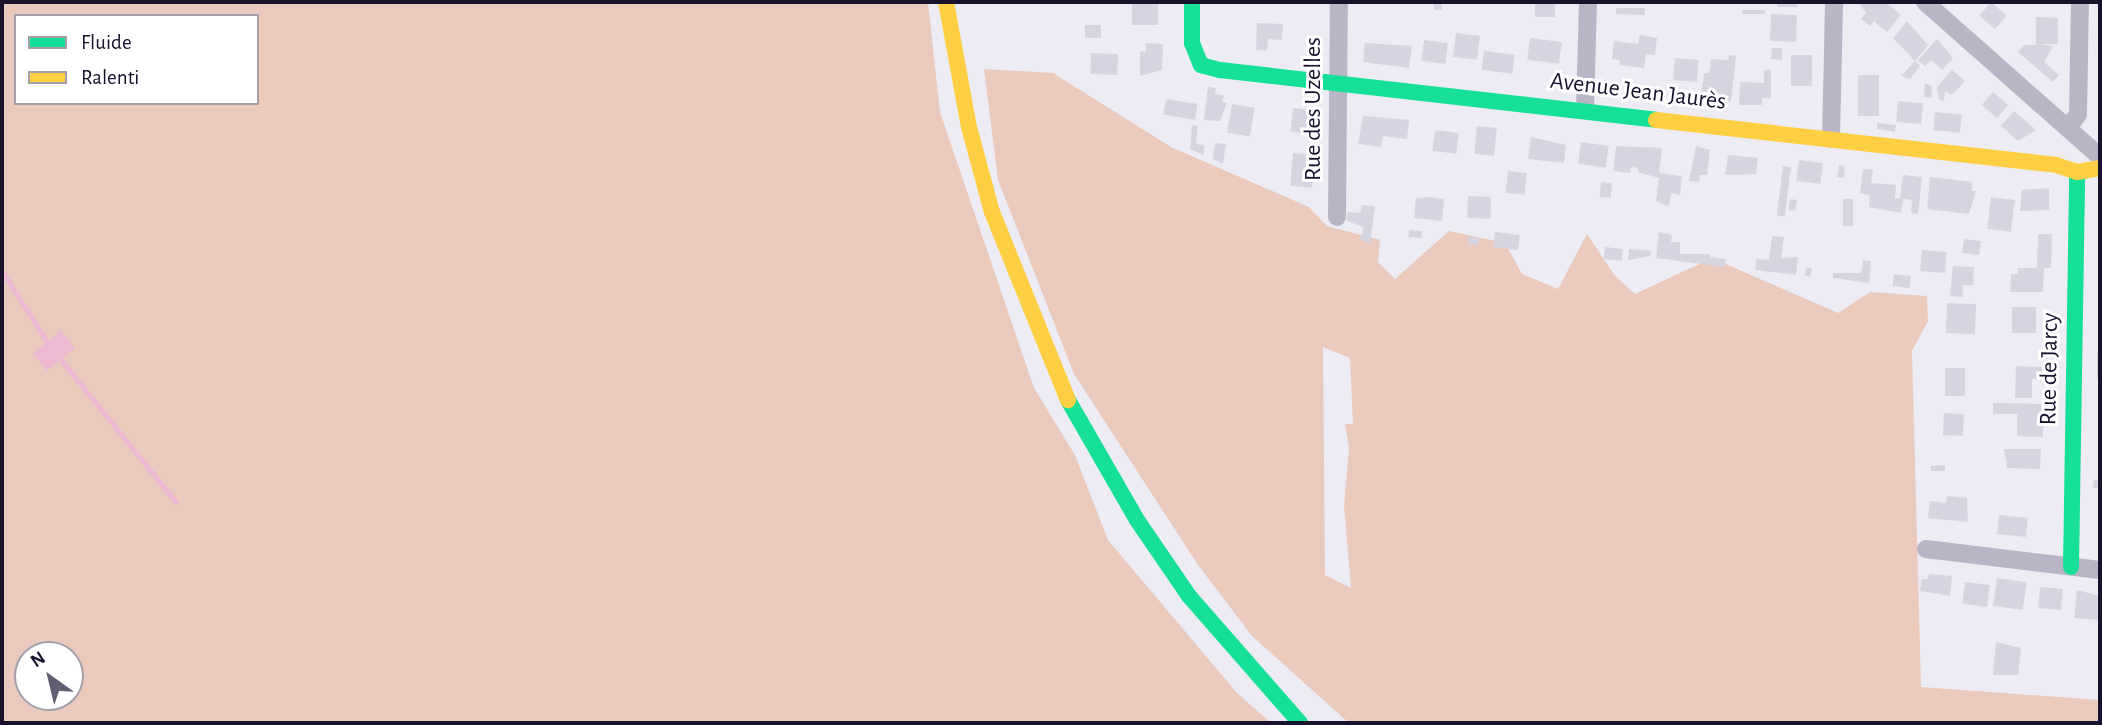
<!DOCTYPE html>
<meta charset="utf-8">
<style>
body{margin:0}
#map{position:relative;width:2102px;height:725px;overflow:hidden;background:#edecf4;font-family:"Alegreya Sans",sans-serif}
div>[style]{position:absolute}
.green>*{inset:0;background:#e9cabd}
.water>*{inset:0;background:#eeb9d3;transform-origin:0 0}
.stream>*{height:5px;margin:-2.5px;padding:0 2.5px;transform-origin:2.5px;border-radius:2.5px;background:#eeb9d3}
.building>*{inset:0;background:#d5d4e1;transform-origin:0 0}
.street>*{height:18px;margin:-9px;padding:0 9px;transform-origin:9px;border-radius:9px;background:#b8b6c6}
.fast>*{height:16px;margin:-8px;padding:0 8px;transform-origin:8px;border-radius:8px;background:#16e098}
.slow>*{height:16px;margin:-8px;padding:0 8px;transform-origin:8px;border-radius:8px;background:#ffcf43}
span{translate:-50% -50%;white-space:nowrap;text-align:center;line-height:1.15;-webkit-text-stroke:6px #fff;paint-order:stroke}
.street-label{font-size:24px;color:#18122d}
.frame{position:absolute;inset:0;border:4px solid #18122d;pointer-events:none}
.legend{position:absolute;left:14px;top:14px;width:245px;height:91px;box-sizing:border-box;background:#fff;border:2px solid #a3a0ab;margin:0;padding:9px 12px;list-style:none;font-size:21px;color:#18122d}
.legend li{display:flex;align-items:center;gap:14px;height:35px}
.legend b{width:35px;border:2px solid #a3a0ab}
.north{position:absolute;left:14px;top:641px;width:70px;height:70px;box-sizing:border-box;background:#fff;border:2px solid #a3a0ab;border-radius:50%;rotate:326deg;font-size:19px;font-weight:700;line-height:28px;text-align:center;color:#18122d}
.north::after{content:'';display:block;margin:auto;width:24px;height:32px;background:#635e73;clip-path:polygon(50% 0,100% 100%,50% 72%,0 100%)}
</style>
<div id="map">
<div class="green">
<div style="clip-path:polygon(evenodd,2px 2px,928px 2px,940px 112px,1034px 388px,1075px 455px,1108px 540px,1237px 693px,1271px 723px,2px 723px,2px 2px,16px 16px,257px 16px,257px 103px,16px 103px,16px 16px,2px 2px,28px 655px,70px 655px,70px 697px,28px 697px,28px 655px)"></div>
<div style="clip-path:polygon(evenodd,984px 69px,1053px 73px,1171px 147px,1309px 207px,1327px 226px,1380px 240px,1378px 262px,1395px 279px,1449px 231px,1505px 243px,1522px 274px,1558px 289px,1587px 234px,1615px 276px,1635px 294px,1712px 258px,1838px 313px,1870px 292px,1927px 296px,1928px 321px,1912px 351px,1921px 687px,2100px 700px,2100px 723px,1349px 723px,1252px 636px,1198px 565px,1074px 374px,998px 180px,984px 69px,1323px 347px,1350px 358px,1353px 424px,1345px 424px,1349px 448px,1344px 506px,1351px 588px,1325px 575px,1323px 347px)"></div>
</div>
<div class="water">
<div style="left:61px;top:331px;width:22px;height:36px;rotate:51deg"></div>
</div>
<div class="stream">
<div style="left:2px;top:271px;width:84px;rotate:57.6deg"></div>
<div style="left:61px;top:360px;width:183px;rotate:51deg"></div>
</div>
<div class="building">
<div style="left:1132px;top:2px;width:26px;height:23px"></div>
<div style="left:1434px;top:2px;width:8px;height:8px"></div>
<div style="left:1535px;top:2px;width:20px;height:15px"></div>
<div style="left:1777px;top:2px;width:20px;height:5px"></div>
<div style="clip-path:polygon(1858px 2px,1887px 3px,1901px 15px,1887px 32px,1874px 21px,1870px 26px,1861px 19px,1866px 13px)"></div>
<div style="left:1991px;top:2px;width:21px;height:18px;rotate:41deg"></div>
<div style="clip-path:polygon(1616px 8px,1645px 8px,1645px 15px,1616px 14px)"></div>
<div style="left:1742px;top:10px;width:23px;height:4px"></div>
<div style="left:1771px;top:14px;width:26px;height:27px;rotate:2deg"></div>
<div style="clip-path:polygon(2036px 17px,2058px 18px,2058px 44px,2041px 44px,2053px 46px,2044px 62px,2059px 75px,2053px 82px,2018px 52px,2024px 45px,2036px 45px)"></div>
<div style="clip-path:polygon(1907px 21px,1928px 45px,1915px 61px,1920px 66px,1910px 79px,1901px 76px,1915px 61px,1893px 38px)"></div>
<div style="clip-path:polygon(1257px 23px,1283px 24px,1282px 40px,1268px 39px,1267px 51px,1256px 50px)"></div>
<div style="left:1085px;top:25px;width:16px;height:13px"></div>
<div style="left:1456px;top:33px;width:24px;height:24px;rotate:7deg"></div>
<div style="clip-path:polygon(1640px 35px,1657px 38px,1655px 55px,1646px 54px,1644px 68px,1619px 65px,1620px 60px,1612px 59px,1614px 41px,1638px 44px)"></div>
<div style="left:1530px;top:38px;width:32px;height:22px;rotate:7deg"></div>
<div style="clip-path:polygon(1937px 39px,1953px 58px,1942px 70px,1931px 60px,1925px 66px,1918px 60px)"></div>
<div style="left:1424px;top:40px;width:24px;height:21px;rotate:7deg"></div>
<div style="clip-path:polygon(1146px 43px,1163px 44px,1162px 70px,1140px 76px,1140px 51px,1146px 52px)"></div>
<div style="clip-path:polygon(1365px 43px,1412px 46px,1409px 68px,1363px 62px)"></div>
<div style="clip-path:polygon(1772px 48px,1782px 48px,1782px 60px,1771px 59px)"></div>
<div style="left:1484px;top:51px;width:31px;height:19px;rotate:7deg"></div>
<div style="left:1091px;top:53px;width:27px;height:21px;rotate:2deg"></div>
<div style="clip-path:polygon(1729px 55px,1736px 56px,1731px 101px,1713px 102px,1701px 95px,1704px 73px,1709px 73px,1711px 59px,1728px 60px)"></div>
<div style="left:1791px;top:55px;width:21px;height:31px"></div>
<div style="left:1675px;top:58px;width:24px;height:22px;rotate:5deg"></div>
<div style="clip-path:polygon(1764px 70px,1771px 70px,1771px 98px,1762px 98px,1762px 105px,1739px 105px,1740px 82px,1764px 83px)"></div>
<div style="clip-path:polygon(1952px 70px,1965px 81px,1952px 95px,1945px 91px,1944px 101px,1939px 100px,1937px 87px)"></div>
<div style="left:1858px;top:75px;width:21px;height:41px"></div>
<div style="clip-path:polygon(1925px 83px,1932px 86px,1931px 98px,1924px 97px)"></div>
<div style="clip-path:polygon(1208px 87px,1216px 88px,1215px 94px,1224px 95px,1222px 102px,1227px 103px,1220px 121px,1204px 120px)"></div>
<div style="left:1993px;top:92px;width:20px;height:17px;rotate:41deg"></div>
<div style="left:1166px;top:99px;width:32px;height:16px;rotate:9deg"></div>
<div style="left:1898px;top:101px;width:25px;height:21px;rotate:5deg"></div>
<div style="left:1232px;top:104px;width:23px;height:29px;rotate:10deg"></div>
<div style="left:1293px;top:108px;width:27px;height:24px;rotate:6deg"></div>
<div style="clip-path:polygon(2014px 111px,2036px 130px,2018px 141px,2001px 126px)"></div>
<div style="left:1935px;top:112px;width:27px;height:18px;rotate:6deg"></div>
<div style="clip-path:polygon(1363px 116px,1409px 120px,1407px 139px,1383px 136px,1381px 147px,1358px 144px)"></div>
<div style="clip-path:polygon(1877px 123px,1896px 125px,1895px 132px,1877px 129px)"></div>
<div style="clip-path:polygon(1192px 125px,1198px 126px,1196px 144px,1204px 145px,1204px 155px,1190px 149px)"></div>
<div style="left:1477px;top:126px;width:20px;height:28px;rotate:6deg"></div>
<div style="left:1435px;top:130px;width:24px;height:21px;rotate:7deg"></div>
<div style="clip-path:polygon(1531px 137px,1566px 145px,1564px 163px,1528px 159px)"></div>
<div style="left:1581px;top:142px;width:28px;height:22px;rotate:8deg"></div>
<div style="clip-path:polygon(1215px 143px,1226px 144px,1223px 164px,1213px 159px)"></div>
<div style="clip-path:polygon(1616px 146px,1662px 148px,1659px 173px,1682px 176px,1680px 195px,1671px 193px,1669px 206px,1664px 205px,1656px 201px,1659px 178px,1638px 172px,1638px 168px,1631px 167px,1630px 173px,1613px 171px)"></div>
<div style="clip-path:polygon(1696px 146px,1710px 150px,1707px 175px,1700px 175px,1699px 182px,1689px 181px)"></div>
<div style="left:1293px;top:153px;width:22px;height:33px;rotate:5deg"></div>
<div style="clip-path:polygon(1728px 155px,1758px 158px,1756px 174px,1725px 175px)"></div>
<div style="left:1799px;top:160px;width:24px;height:21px;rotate:7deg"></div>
<div style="clip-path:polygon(1839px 165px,1845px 166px,1844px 178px,1837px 177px)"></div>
<div style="left:1783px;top:166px;width:8px;height:50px;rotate:7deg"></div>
<div style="clip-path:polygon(1863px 169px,1873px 170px,1871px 183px,1896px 185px,1895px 198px,1900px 199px,1903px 175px,1922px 177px,1918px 214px,1911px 213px,1912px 200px,1903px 199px,1901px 213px,1869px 207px,1870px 195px,1860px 193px)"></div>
<div style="left:1508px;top:171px;width:19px;height:22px;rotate:6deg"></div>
<div style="clip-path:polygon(1930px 177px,1972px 182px,1972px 191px,1976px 191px,1969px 214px,1927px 209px)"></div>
<div style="left:1601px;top:182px;width:11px;height:15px;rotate:5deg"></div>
<div style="clip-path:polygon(2049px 188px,2049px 210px,2020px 211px,2022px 190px)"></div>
<div style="left:1468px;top:196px;width:23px;height:22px;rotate:2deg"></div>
<div style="clip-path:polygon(1429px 197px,1444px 199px,1442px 221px,1414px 218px,1416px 198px)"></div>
<div style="left:1991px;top:197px;width:24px;height:32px;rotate:7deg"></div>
<div style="left:1790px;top:199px;width:7px;height:11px;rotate:8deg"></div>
<div style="left:1843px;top:199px;width:10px;height:27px"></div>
<div style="clip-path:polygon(1362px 205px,1375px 206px,1370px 243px,1360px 240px,1364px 227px,1347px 221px,1347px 212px,1360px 213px)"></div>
<div style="left:1409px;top:230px;width:13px;height:7px;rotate:4deg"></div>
<div style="left:1495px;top:232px;width:25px;height:15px;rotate:7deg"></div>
<div style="clip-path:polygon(1659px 232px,1672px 235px,1671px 242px,1680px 242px,1680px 254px,1710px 254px,1710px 257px,1726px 259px,1725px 267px,1656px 258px)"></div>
<div style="clip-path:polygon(2038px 234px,2052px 234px,2051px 268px,2044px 268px,2043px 292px,2010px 292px,2011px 274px,2018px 274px,2018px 268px,2037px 268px)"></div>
<div style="clip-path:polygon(1772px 236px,1784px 237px,1781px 258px,1798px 257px,1796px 275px,1755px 270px,1756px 259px,1769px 260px)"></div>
<div style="left:1469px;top:237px;width:10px;height:7px;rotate:6deg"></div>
<div style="left:1964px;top:239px;width:17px;height:14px;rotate:7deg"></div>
<div style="left:1605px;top:247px;width:18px;height:12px;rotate:6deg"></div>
<div style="clip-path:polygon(1629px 249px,1651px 251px,1650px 256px,1628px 260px)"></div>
<div style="left:1922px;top:250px;width:25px;height:21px;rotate:5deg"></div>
<div style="clip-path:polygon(1863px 260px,1871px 261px,1869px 283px,1833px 278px,1833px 273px,1861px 273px)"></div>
<div style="clip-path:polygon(1953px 266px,1974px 267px,1973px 285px,1963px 285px,1962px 297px,1950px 296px)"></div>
<div style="left:1806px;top:267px;width:6px;height:9px;rotate:9deg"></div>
<div style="left:1894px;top:274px;width:17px;height:12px;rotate:7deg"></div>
<div style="left:1947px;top:303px;width:29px;height:30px;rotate:2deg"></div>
<div style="left:2012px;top:307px;width:24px;height:26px"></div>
<div style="left:2097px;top:353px;width:3px;height:26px"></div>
<div style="clip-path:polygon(2016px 366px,2042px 367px,2042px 379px,2032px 379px,2032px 398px,2015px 398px)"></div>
<div style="left:1945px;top:368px;width:20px;height:28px"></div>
<div style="clip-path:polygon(1993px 403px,2044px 404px,2043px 437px,2017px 436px,2017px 414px,1993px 414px)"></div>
<div style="left:1944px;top:413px;width:20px;height:22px;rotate:3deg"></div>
<div style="clip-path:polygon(2004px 449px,2041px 449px,2040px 469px,2007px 468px)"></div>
<div style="clip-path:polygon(1945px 465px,1945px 471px,1931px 471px,1931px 466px)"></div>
<div style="clip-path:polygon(2094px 480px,2100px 480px,2100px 488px,2093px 488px)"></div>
<div style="clip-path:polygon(1947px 496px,1967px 498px,1968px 522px,1928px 518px,1930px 501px,1946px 503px)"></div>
<div style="left:1999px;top:515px;width:29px;height:19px;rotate:6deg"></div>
<div style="clip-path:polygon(1929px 574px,1952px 576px,1950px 596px,1920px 591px,1922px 579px,1928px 579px)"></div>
<div style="left:1997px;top:578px;width:30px;height:28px;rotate:8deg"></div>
<div style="left:1965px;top:582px;width:25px;height:22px;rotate:7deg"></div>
<div style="left:2040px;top:587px;width:23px;height:21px;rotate:5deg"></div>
<div style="clip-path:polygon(2077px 590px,2100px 596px,2100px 628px,2098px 620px,2074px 618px)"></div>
<div style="clip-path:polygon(1996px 642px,2021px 648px,2018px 675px,1993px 675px)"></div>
</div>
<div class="street">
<div style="left:1925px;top:2px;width:234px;rotate:41.5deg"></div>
<div style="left:1585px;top:110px;width:108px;rotate:-88.4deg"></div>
<div style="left:2068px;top:128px;width:17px;rotate:-54deg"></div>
<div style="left:2078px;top:114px;width:112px;rotate:-89deg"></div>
<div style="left:1831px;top:139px;width:137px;rotate:-88.7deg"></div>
<div style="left:1337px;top:217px;width:215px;rotate:-89.5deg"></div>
<div style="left:1926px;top:549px;width:175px;rotate:6.9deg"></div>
</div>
<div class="fast">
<div style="left:1192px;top:2px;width:41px;rotate:90deg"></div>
<div style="left:1192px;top:43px;width:24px;rotate:68deg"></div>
<div style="left:1201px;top:65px;width:20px;rotate:15deg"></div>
<div style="left:1220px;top:70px;width:439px;rotate:6.5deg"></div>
<div style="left:1068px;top:400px;width:138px;rotate:60.1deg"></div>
<div style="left:1137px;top:520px;width:92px;rotate:55.6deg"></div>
<div style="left:1189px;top:596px;width:169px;rotate:48.8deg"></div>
<div style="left:2071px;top:567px;width:395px;rotate:-89.1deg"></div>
</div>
<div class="slow">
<div style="left:946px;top:2px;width:127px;rotate:79.6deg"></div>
<div style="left:969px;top:127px;width:88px;rotate:74.9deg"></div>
<div style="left:992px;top:212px;width:203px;rotate:68deg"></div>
<div style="left:1656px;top:120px;width:403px;rotate:6.4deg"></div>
<div style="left:2056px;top:165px;width:22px;rotate:18deg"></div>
<div style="left:2077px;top:172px;width:23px;rotate:-10deg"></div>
</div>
<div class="street-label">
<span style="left:1638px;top:92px;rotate:7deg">Avenue Jean Jaurès</span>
<span style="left:1314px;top:109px;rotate:-90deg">Rue des Uzelles</span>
<span style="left:2050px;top:369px;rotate:-89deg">Rue de Jarcy</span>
</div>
<div class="frame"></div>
<ul class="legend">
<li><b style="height:9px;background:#16e098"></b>Fluide</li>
<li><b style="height:9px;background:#ffcf43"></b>Ralenti</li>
</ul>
<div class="north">N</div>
</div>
